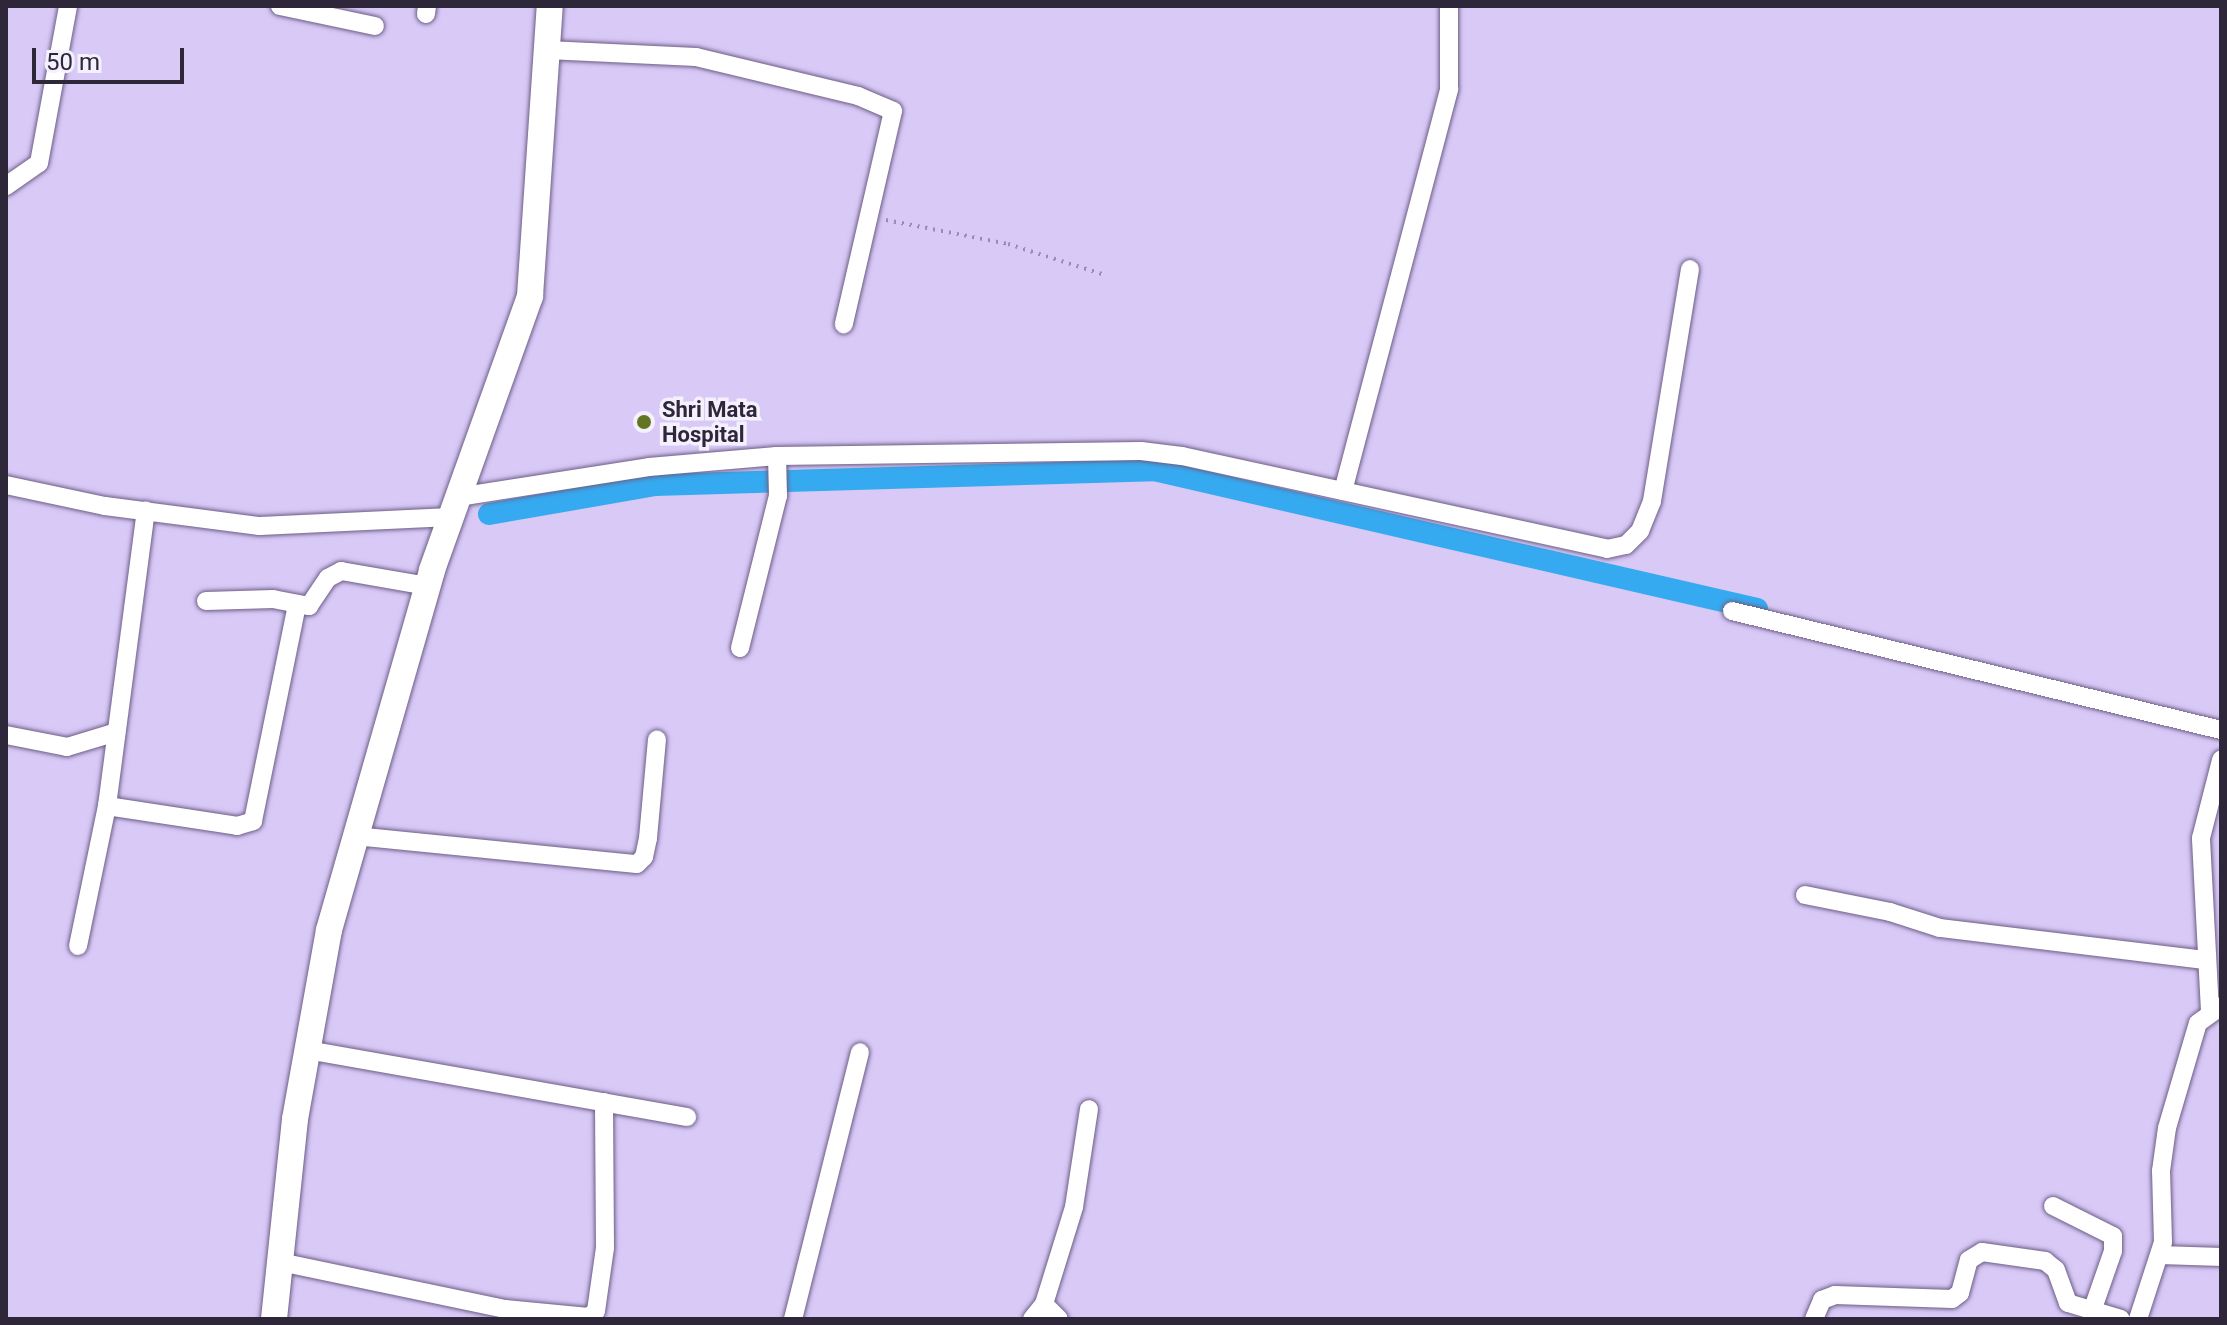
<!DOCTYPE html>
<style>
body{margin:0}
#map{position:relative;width:2227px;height:1325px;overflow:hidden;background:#d8c9f7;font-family:Roboto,sans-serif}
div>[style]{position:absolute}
.canal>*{height:22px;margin:-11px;padding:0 11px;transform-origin:11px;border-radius:11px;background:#36aaf0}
.path>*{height:4px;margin-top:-2px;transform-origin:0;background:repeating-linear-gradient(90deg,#988cb0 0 2px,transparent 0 8px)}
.roads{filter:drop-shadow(0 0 2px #6c5e86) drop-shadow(0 0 2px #6c5e86)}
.street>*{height:18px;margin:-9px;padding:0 9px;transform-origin:9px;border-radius:9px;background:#fff}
.secondary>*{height:26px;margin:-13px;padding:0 13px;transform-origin:13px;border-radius:13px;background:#fff}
.dots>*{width:22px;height:22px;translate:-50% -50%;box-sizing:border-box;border:4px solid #f5f0fe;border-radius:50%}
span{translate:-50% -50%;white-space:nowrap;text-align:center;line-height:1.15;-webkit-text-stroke:7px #f5f0fe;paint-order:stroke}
.poi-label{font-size:22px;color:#2e2739;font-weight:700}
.left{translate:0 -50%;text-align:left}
.frame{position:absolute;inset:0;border:8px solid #2e2739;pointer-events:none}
.scale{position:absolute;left:32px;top:48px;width:152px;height:36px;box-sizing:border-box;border:4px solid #2e2739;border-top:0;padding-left:10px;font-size:24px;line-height:28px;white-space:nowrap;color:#2e2739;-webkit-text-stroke:6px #f5f0fe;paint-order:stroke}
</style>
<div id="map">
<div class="canal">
<div style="left:489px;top:514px;width:169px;rotate:-9.9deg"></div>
<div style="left:655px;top:485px;width:499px;rotate:-1.7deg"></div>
<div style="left:1154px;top:470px;width:619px;rotate:12.98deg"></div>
</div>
<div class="path">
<div style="left:886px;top:220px;width:124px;rotate:11.1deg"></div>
<div style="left:1008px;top:244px;width:102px;rotate:17.7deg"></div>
</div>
<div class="roads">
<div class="street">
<div style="left:280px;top:6px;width:97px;rotate:11.9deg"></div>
<div style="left:426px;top:14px;width:8px;rotate:-83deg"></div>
<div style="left:547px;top:50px;width:149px;rotate:2.7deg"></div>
<div style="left:696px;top:57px;width:167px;rotate:13.5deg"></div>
<div style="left:858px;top:96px;width:38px;rotate:23deg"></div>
<div style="left:893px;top:111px;width:219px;rotate:103deg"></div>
<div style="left:6px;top:186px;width:40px;rotate:-34.9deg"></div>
<div style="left:39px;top:163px;width:160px;rotate:-79.5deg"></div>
<div style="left:6px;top:485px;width:101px;rotate:12deg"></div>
<div style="left:105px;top:506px;width:156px;rotate:7.4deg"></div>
<div style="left:260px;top:526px;width:191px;rotate:-2.7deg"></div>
<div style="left:1343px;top:491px;width:416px;rotate:-75.2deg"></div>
<div style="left:1449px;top:89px;width:83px;rotate:-90deg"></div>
<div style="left:458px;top:497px;width:193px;rotate:-8.9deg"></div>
<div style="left:649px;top:467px;width:128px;rotate:-4.9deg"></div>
<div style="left:777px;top:456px;width:364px;rotate:-0.8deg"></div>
<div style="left:1141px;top:451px;width:41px;rotate:7deg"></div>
<div style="left:1182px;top:456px;width:435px;rotate:12.3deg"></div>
<div style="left:1607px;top:549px;width:19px;rotate:-12deg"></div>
<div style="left:1626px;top:545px;width:20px;rotate:-45deg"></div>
<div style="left:1640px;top:531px;width:32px;rotate:-68deg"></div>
<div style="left:1652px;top:501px;width:235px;rotate:-80.7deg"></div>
<div style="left:206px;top:601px;width:67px;rotate:-1.7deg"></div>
<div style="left:273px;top:599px;width:37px;rotate:11deg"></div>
<div style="left:309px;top:606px;width:34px;rotate:-56deg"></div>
<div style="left:328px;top:578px;width:15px;rotate:-28deg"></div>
<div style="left:341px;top:571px;width:87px;rotate:9.9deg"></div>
<div style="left:1732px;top:611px;width:503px;rotate:13.68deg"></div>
<div style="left:740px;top:648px;width:157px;rotate:-76deg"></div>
<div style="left:778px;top:496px;width:40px;rotate:-91.4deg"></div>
<div style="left:6px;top:735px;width:62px;rotate:11.1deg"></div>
<div style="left:67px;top:747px;width:48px;rotate:-16.9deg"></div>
<div style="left:107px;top:806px;width:132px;rotate:8.7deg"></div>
<div style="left:237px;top:826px;width:17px;rotate:-17deg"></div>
<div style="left:253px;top:821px;width:221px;rotate:-78.5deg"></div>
<div style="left:355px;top:836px;width:283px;rotate:5.7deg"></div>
<div style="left:637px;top:864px;width:10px;rotate:-45deg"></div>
<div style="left:644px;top:857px;width:19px;rotate:-78deg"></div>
<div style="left:648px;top:838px;width:99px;rotate:-84.8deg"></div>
<div style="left:1805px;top:895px;width:87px;rotate:11.3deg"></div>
<div style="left:1890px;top:912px;width:52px;rotate:17.7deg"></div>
<div style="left:1940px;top:928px;width:266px;rotate:6.9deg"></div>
<div style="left:78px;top:946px;width:143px;rotate:-78.3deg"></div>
<div style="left:107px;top:806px;width:298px;rotate:-82.5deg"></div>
<div style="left:2210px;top:1011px;width:173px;rotate:-93deg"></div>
<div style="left:2201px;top:838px;width:81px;rotate:-75.6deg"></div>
<div style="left:307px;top:1050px;width:386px;rotate:10deg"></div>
<div style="left:2053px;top:1206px;width:67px;rotate:26.6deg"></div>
<div style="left:2113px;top:1236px;width:15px;rotate:90deg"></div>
<div style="left:2113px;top:1251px;width:64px;rotate:109.3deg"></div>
<div style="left:2161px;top:1255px;width:60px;rotate:1.9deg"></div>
<div style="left:280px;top:1262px;width:230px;rotate:11.8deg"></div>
<div style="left:505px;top:1309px;width:84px;rotate:5.4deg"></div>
<div style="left:589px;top:1317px;width:9px;rotate:-41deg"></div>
<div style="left:596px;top:1311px;width:64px;rotate:-81.9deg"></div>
<div style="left:605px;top:1248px;width:146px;rotate:-90.4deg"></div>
<div style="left:1044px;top:1304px;width:21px;rotate:45deg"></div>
<div style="left:793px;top:1319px;width:275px;rotate:-75.9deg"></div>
<div style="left:1032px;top:1319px;width:19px;rotate:-51deg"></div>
<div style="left:1044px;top:1304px;width:102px;rotate:-72.8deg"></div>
<div style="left:1074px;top:1207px;width:99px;rotate:-81.3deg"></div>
<div style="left:1814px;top:1319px;width:21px;rotate:-67deg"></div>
<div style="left:1822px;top:1300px;width:14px;rotate:-21deg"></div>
<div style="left:1835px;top:1295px;width:117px;rotate:2deg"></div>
<div style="left:1952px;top:1299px;width:10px;rotate:-37deg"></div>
<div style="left:1960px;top:1293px;width:34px;rotate:-75deg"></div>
<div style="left:1969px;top:1260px;width:15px;rotate:-32deg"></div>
<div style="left:1982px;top:1252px;width:64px;rotate:8.1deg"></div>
<div style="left:2045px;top:1261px;width:14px;rotate:39deg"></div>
<div style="left:2056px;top:1270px;width:35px;rotate:70deg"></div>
<div style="left:2068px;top:1303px;width:55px;rotate:16.8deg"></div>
<div style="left:2138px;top:1319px;width:81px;rotate:-72deg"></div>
<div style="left:2163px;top:1242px;width:71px;rotate:-91.6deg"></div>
<div style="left:2161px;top:1171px;width:43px;rotate:-82.1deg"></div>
<div style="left:2167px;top:1128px;width:109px;rotate:-73.6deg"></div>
<div style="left:2198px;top:1023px;width:29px;rotate:-36deg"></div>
</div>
<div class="secondary">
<div style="left:274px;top:1319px;width:201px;rotate:-84deg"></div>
<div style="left:295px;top:1119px;width:192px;rotate:-79.8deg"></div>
<div style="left:329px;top:930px;width:374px;rotate:-74deg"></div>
<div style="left:432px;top:570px;width:291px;rotate:-70.3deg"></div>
<div style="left:530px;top:296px;width:291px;rotate:-86.1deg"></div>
</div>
</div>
<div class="dots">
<div style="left:644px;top:422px;background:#637422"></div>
</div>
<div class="poi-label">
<span class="left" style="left:662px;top:422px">Shri Mata<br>Hospital</span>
</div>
<div class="frame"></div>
<div class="scale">50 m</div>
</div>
